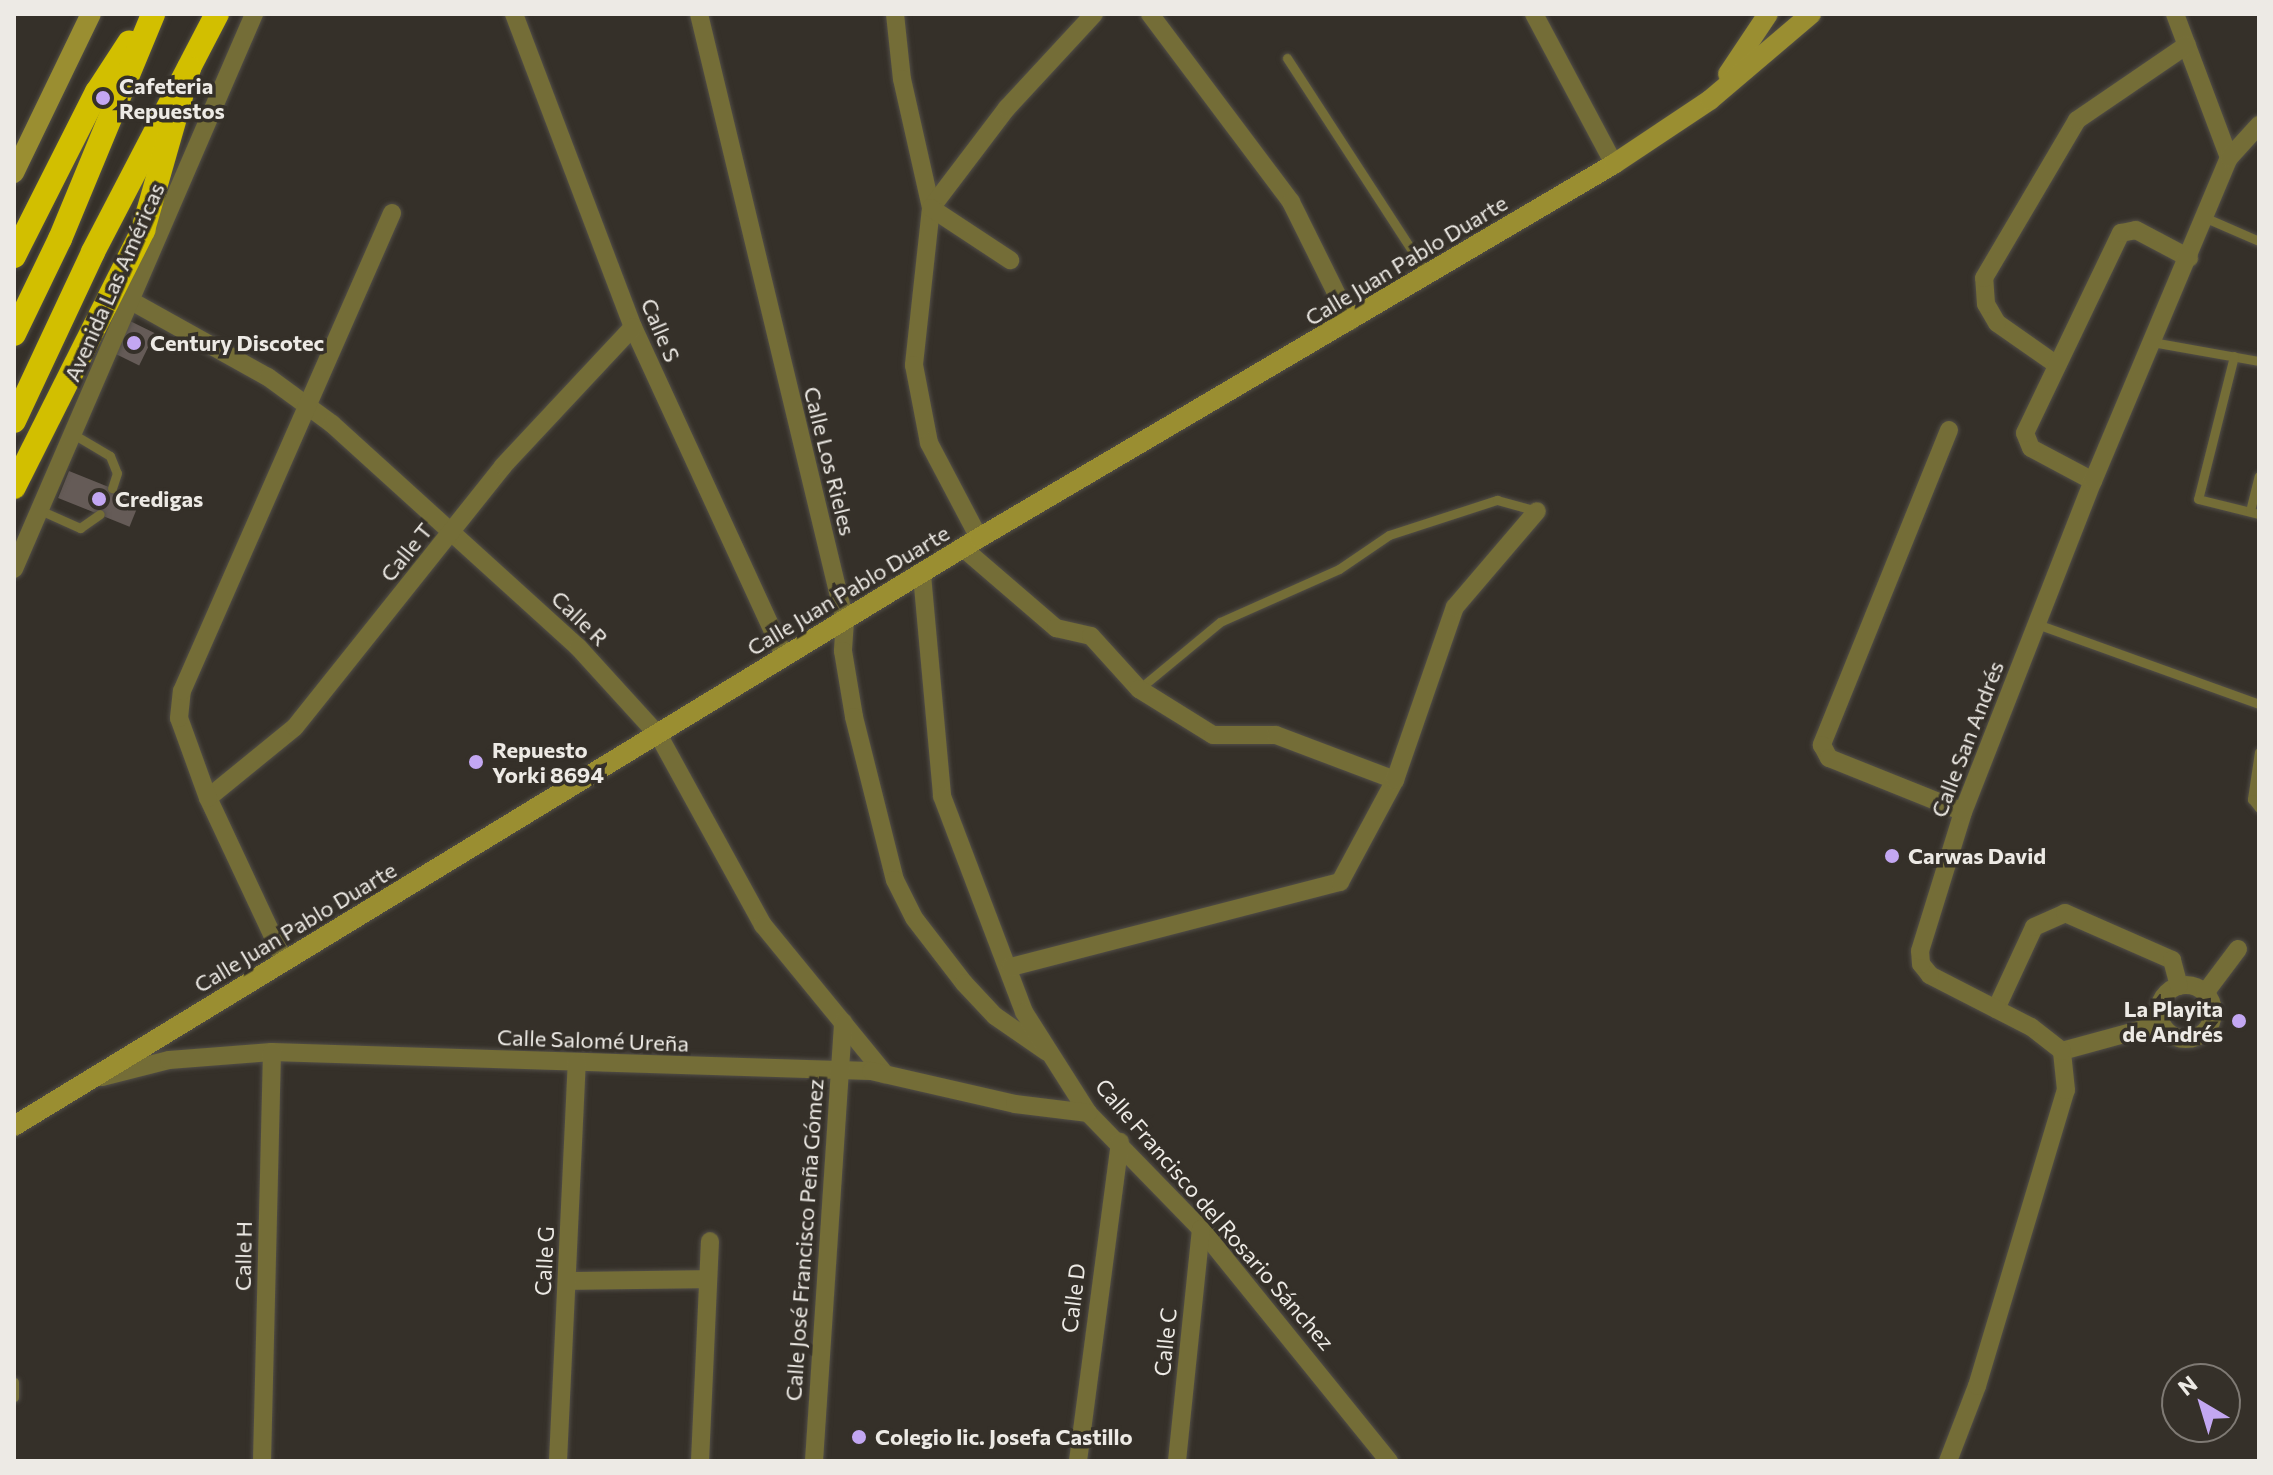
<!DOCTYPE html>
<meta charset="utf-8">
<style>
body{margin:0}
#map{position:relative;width:2273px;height:1475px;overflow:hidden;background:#353029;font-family:Commissioner,sans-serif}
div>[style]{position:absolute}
.building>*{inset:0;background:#655b57;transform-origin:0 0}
.roads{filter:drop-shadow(0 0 2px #524e47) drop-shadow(0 0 2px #524e47)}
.lane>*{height:9px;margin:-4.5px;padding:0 4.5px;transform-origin:4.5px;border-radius:4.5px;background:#746d37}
.street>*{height:18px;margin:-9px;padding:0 9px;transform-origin:9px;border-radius:9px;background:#746d37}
.street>.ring{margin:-9px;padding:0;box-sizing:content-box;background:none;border:18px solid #746d37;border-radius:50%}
.secondary>*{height:20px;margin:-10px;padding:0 10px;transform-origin:10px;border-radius:10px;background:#9a8e31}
.highway>*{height:24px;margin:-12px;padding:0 12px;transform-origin:12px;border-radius:12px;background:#d2bf00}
.dots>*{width:22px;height:22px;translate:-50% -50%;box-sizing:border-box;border:4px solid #353029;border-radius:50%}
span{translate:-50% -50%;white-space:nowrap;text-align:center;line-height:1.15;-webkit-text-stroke:7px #353029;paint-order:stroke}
.poi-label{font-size:22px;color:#edeae5;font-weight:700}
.left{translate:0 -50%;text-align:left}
.right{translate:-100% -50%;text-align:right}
.street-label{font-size:22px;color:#edeae5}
.frame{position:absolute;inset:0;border:16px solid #edeae5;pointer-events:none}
.north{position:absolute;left:2161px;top:1363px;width:80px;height:80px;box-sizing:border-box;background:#353029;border:2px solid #7f7a74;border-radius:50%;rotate:322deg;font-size:22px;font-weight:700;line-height:32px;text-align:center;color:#edeae5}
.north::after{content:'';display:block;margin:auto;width:28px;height:36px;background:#c3a7f2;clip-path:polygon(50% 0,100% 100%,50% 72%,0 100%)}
</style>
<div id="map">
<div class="building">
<div style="left:128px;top:320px;width:30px;height:36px;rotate:26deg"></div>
<div style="left:69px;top:471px;width:77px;height:29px;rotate:22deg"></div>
</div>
<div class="roads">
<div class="lane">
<div style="left:1287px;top:58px;width:259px;rotate:57deg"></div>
<div style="left:2206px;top:218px;width:58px;rotate:23.5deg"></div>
<div style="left:2152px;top:342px;width:109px;rotate:10.1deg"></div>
<div style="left:2234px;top:356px;width:147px;rotate:104.1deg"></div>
<div style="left:2198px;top:499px;width:63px;rotate:13.8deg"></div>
<div style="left:73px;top:434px;width:43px;rotate:30.7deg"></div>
<div style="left:110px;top:456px;width:18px;rotate:68deg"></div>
<div style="left:117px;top:473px;width:16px;rotate:108deg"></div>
<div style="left:42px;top:511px;width:42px;rotate:24.1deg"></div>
<div style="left:80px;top:528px;width:24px;rotate:-35deg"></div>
<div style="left:2250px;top:511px;width:36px;rotate:-76deg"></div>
<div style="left:2037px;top:624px;width:236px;rotate:19.8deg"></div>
<div style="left:1139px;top:689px;width:105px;rotate:-39.6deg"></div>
<div style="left:1220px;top:622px;width:130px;rotate:-24deg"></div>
<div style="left:1339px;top:569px;width:60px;rotate:-34.2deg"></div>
<div style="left:1389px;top:535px;width:114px;rotate:-18deg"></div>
<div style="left:1497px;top:500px;width:41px;rotate:15.4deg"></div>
<div style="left:2259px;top:752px;width:48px;rotate:98.5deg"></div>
<div style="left:2252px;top:799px;width:11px;rotate:52deg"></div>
<div style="left:14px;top:1382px;width:15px;rotate:90deg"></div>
</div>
<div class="street">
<div style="left:514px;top:14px;width:335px;rotate:69.2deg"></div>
<div style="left:633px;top:327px;width:362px;rotate:65.3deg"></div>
<div style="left:699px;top:14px;width:624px;rotate:76.48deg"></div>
<div style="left:845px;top:621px;width:30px;rotate:94deg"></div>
<div style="left:843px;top:651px;width:67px;rotate:80.5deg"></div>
<div style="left:854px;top:717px;width:168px;rotate:75.9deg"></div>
<div style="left:895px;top:880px;width:42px;rotate:63.4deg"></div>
<div style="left:914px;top:918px;width:82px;rotate:52.4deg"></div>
<div style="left:964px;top:983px;width:45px;rotate:46.8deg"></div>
<div style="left:995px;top:1016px;width:63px;rotate:34.7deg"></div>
<div style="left:895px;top:14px;width:65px;rotate:83.9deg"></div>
<div style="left:902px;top:79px;width:132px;rotate:77.3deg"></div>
<div style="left:931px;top:208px;width:158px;rotate:96.2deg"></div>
<div style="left:914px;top:365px;width:79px;rotate:79.1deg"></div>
<div style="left:929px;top:443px;width:107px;rotate:62.2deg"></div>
<div style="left:1150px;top:14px;width:235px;rotate:53.1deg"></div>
<div style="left:1291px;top:202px;width:133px;rotate:63.6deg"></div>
<div style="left:1534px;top:14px;width:170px;rotate:61.9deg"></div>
<div style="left:2175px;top:14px;width:154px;rotate:69.4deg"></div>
<div style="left:931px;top:208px;width:126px;rotate:-52.8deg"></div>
<div style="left:1007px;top:108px;width:128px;rotate:-47.2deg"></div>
<div style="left:931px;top:208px;width:95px;rotate:33.4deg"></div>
<div style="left:133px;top:302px;width:154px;rotate:29.1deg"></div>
<div style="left:268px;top:377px;width:79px;rotate:36.3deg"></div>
<div style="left:332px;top:424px;width:332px;rotate:42.2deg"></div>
<div style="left:578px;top:647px;width:120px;rotate:47.7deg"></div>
<div style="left:659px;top:736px;width:216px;rotate:61.2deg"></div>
<div style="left:763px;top:925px;width:193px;rotate:50.7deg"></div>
<div style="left:2057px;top:365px;width:73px;rotate:-145deg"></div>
<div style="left:1997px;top:323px;width:22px;rotate:-120deg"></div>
<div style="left:1986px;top:304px;width:26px;rotate:-94deg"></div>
<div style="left:1984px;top:278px;width:183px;rotate:-59.5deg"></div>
<div style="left:2077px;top:120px;width:133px;rotate:-34.3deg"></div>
<div style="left:1949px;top:430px;width:340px;rotate:112deg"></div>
<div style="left:1822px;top:745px;width:15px;rotate:62deg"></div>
<div style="left:1829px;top:758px;width:144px;rotate:21.9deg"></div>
<div style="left:2093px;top:481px;width:70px;rotate:-152deg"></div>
<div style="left:2031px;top:448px;width:16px;rotate:-112deg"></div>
<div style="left:2025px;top:433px;width:222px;rotate:-64.4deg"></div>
<div style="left:2121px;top:233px;width:15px;rotate:-11deg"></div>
<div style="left:2136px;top:230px;width:60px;rotate:27.8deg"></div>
<div style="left:963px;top:548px;width:123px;rotate:40.7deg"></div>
<div style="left:1056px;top:628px;width:36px;rotate:13deg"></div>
<div style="left:1091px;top:636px;width:72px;rotate:47.8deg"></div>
<div style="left:1139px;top:689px;width:87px;rotate:31.9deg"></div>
<div style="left:1213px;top:735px;width:63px"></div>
<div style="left:1276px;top:735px;width:127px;rotate:20.7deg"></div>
<div style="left:14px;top:569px;width:605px;rotate:-66.61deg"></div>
<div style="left:922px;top:575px;width:222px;rotate:84.8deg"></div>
<div style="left:942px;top:796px;width:231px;rotate:69.2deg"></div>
<div style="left:1024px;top:1012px;width:120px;rotate:57.6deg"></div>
<div style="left:1088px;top:1113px;width:162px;rotate:45.8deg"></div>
<div style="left:1201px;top:1229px;width:299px;rotate:51deg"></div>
<div style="left:208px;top:798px;width:112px;rotate:-39.2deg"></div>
<div style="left:295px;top:727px;width:334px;rotate:-51.4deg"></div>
<div style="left:503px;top:466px;width:190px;rotate:-46.9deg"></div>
<div style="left:284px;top:960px;width:179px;rotate:-115.1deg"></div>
<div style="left:208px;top:798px;width:85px;rotate:-109.9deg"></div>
<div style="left:179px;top:718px;width:27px;rotate:-84deg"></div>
<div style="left:182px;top:691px;width:522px;rotate:-66.28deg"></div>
<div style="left:1011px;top:967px;width:340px;rotate:-14.5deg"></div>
<div style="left:1340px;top:882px;width:116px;rotate:-61.7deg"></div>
<div style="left:1395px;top:780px;width:183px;rotate:-70.9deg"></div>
<div style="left:1455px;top:607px;width:126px;rotate:-49.5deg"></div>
<div class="ring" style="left:2159px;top:985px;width:36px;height:36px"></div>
<div style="left:2205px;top:993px;width:55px;rotate:-53.1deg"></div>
<div style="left:1996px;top:1009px;width:90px;rotate:-65.1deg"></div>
<div style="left:2034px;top:927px;width:34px;rotate:-24deg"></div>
<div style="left:2065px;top:913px;width:117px;rotate:23.7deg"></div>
<div style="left:2172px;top:960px;width:27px;rotate:75deg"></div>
<div style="left:2062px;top:1051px;width:103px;rotate:-15.3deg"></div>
<div style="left:102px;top:1077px;width:69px;rotate:-14.2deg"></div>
<div style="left:169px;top:1060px;width:103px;rotate:-4.4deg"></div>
<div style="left:272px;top:1052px;width:599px;rotate:1.82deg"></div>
<div style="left:871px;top:1071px;width:148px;rotate:12.9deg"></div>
<div style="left:1015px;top:1104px;width:74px;rotate:7deg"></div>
<div style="left:567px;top:1281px;width:141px;rotate:-0.8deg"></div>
<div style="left:262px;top:1461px;width:409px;rotate:-88.6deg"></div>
<div style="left:558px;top:1461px;width:399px;rotate:-87.3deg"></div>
<div style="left:700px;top:1461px;width:220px;rotate:-87.4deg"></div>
<div style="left:814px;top:1461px;width:440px;rotate:-86.2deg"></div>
<div style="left:1078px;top:1461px;width:322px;rotate:-82.5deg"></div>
<div style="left:1177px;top:1461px;width:233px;rotate:-84.1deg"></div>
<div style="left:1948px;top:1461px;width:80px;rotate:-68.9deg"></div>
<div style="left:1977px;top:1386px;width:309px;rotate:-73.3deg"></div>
<div style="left:2066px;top:1090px;width:39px;rotate:-96deg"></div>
<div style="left:2062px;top:1051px;width:39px;rotate:-142deg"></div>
<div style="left:2031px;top:1027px;width:114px;rotate:-152.8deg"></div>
<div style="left:1930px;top:975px;width:14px;rotate:-129deg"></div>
<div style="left:1921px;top:964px;width:13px;rotate:-94deg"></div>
<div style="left:1920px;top:951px;width:145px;rotate:-72.8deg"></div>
<div style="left:1963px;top:812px;width:356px;rotate:-68.6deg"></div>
<div style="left:2093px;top:481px;width:350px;rotate:-67.2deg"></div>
<div style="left:2229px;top:158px;width:45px;rotate:-47.7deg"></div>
</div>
<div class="secondary">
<div style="left:1728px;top:74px;width:72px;rotate:-56.3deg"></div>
<div style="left:14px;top:173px;width:177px;rotate:-64.2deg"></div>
<div style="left:14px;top:1126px;width:1130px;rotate:-31.36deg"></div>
<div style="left:979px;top:538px;width:737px;rotate:-30.5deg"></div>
<div style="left:1614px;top:164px;width:115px;rotate:-33.7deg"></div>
<div style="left:1710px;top:100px;width:133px;rotate:-40.4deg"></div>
</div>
<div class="highway">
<div style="left:14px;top:256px;width:184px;rotate:-63.2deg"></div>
<div style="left:97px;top:92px;width:59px;rotate:-56.9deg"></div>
<div style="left:14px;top:334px;width:106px;rotate:-64.2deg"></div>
<div style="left:60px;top:239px;width:243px;rotate:-67.5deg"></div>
<div style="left:14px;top:421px;width:187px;rotate:-64.9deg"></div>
<div style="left:93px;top:252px;width:268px;rotate:-62.5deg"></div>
<div style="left:14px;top:487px;width:288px;rotate:-63.3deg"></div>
<div style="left:143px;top:230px;width:168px;rotate:-74.1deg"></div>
</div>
</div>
<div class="dots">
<div style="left:103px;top:98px;background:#c3a7f2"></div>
<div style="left:134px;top:343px;background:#c3a7f2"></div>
<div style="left:99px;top:499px;background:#c3a7f2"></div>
<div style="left:476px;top:762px;background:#c3a7f2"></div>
<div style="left:1892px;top:856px;background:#c3a7f2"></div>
<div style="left:2239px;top:1021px;background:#c3a7f2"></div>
<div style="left:859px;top:1437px;background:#c3a7f2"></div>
</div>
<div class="poi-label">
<span class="left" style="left:119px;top:98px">Cafeteria<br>Repuestos</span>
<span class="left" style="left:150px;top:343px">Century Discotec</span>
<span class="left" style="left:115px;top:499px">Credigas</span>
<span class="left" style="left:492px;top:762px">Repuesto<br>Yorki 8694</span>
<span class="left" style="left:1908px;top:856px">Carwas David</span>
<span class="right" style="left:2223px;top:1021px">La Playita<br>de Andrés</span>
<span class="left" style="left:875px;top:1437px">Colegio lic. Josefa Castillo</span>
</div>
<div class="street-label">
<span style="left:1406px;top:260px;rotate:-31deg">Calle Juan Pablo Duarte</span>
<span style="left:114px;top:282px;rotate:-66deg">Avenida Las Américas</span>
<span style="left:661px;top:330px;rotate:67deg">Calle S</span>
<span style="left:830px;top:461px;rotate:76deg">Calle Los Rieles</span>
<span style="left:406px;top:552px;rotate:-51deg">Calle T</span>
<span style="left:848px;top:590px;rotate:-31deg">Calle Juan Pablo Duarte</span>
<span style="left:580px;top:618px;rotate:44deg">Calle R</span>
<span style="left:1967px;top:739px;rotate:-69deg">Calle San Andrés</span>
<span style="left:295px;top:927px;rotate:-31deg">Calle Juan Pablo Duarte</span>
<span style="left:593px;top:1040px;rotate:2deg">Calle Salomé Ureña</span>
<span style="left:1215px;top:1214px;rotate:49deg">Calle Francisco del Rosario Sánchez</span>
<span style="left:804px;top:1240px;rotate:-86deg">Calle José Francisco Peña Gómez</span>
<span style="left:243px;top:1256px;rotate:-89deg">Calle H</span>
<span style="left:544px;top:1261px;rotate:-87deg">Calle G</span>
<span style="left:1073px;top:1298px;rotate:-83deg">Calle D</span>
<span style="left:1165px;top:1342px;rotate:-84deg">Calle C</span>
</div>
<div class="frame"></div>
<div class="north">N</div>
</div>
